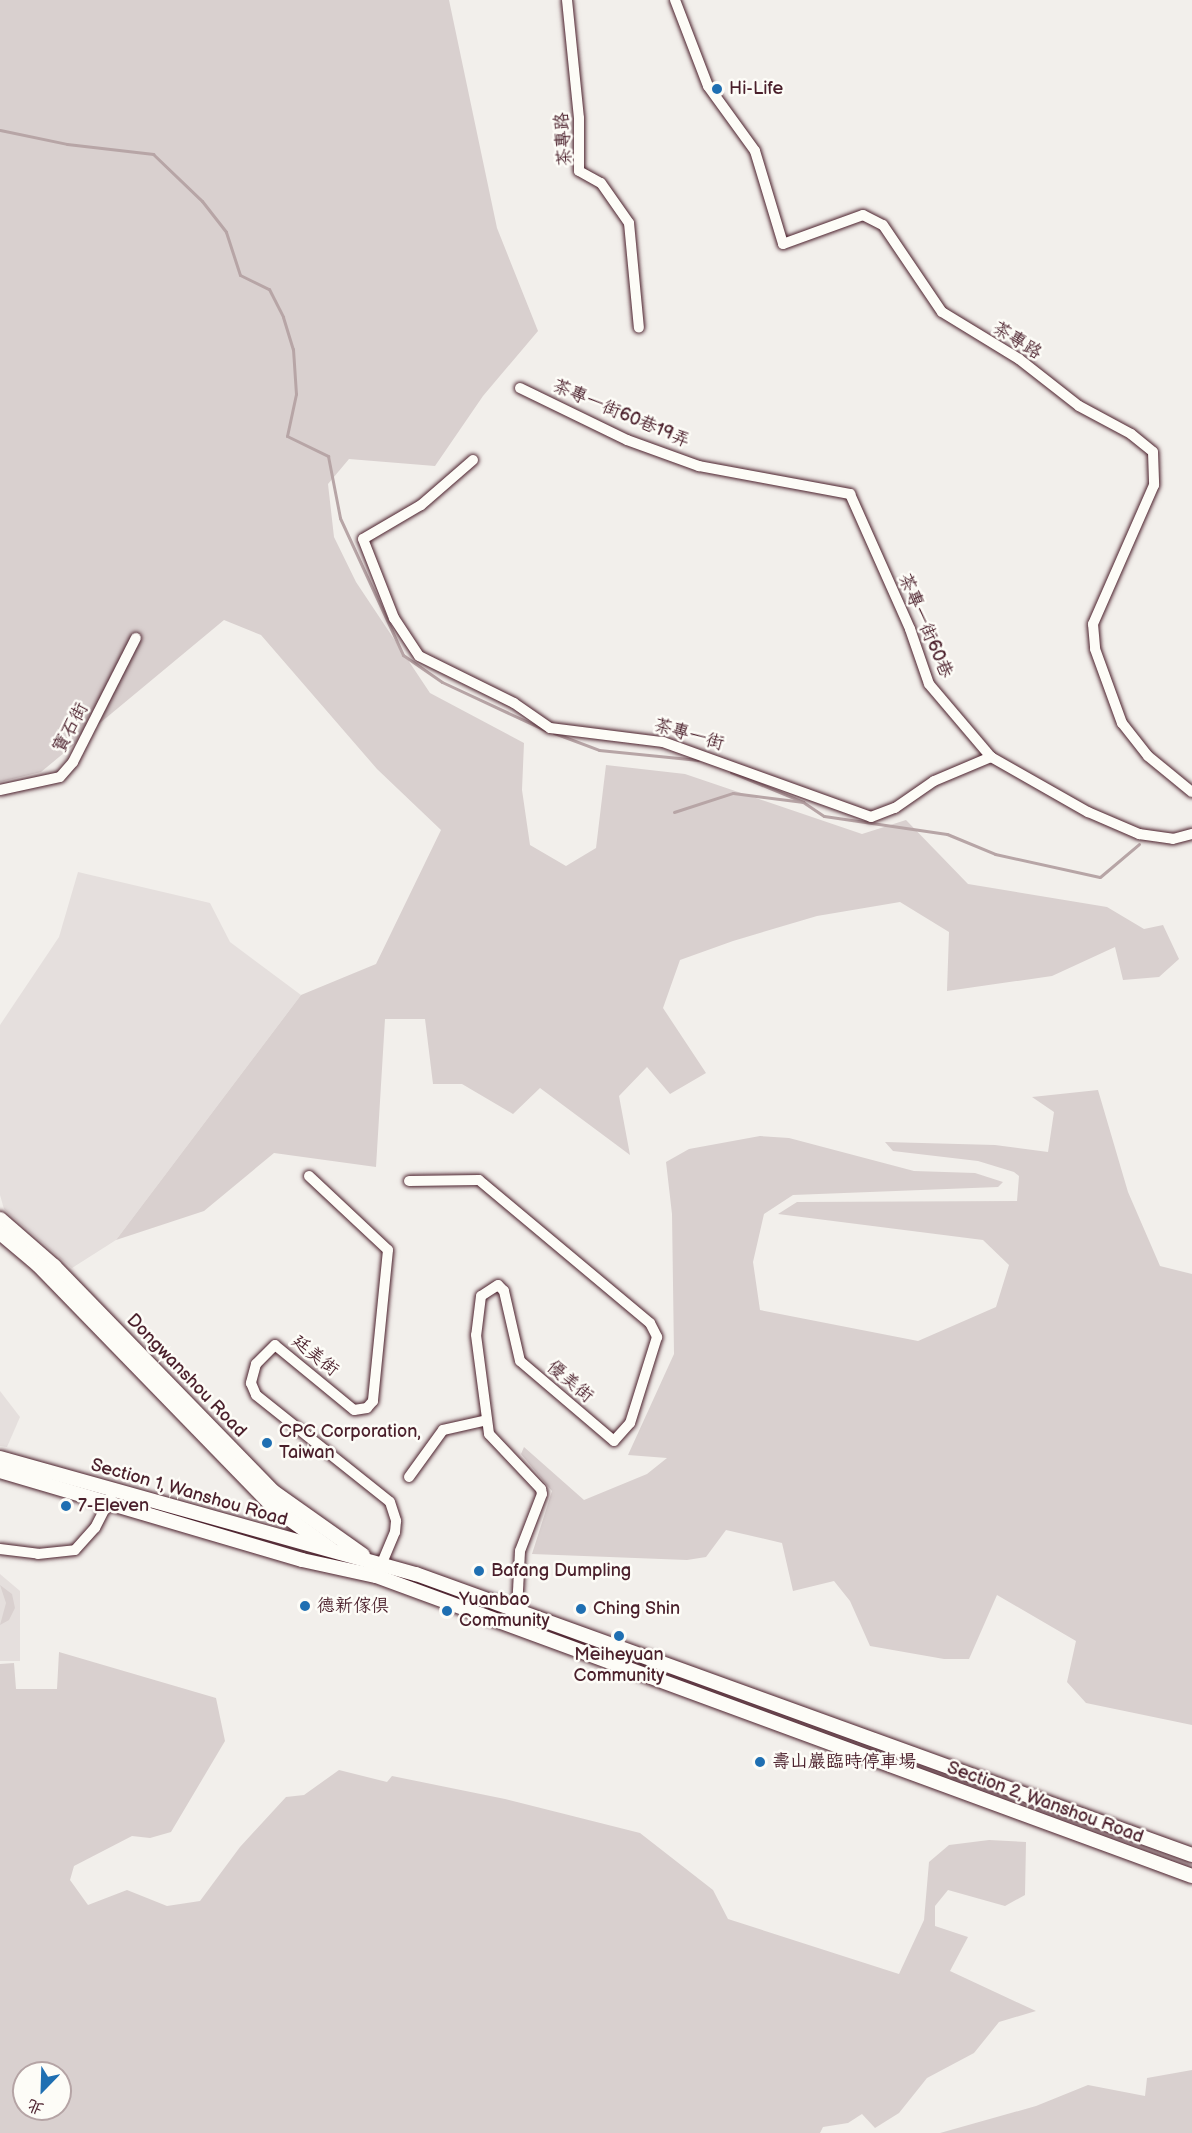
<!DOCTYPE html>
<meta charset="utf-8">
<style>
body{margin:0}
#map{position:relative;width:1192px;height:2133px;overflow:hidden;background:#f2efeb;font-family:"Balsamiq Sans","LXGW WenKai TC",sans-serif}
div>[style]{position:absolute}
.built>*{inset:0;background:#e5dfdd}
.green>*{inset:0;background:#d9d0cf}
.stream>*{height:3px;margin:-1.5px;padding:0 1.5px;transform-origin:1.5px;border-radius:1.5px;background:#b7a5a6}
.roads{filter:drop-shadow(0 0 2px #4a1f2b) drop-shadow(0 0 2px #4a1f2b)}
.minor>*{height:10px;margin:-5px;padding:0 5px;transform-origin:5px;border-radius:5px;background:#fdfcf7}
.major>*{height:14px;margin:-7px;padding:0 7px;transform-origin:7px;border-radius:7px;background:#fdfcf7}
.dots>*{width:16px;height:16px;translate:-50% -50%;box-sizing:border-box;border:3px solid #fdfcf7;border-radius:50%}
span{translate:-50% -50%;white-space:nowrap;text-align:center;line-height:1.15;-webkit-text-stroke:5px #fdfcf7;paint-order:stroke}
.poi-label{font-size:18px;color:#4a1f2b}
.left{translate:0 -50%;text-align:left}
.street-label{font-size:18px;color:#4a1f2b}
.north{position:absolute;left:12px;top:2061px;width:60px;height:60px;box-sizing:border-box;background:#fdfcf7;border:2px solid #b5a4a5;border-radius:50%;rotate:203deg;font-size:16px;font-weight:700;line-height:24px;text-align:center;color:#4a1f2b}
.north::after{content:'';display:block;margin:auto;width:21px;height:27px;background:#1f6fb2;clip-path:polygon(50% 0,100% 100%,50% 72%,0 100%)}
</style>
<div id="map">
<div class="built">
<div style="clip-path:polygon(78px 872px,210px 903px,230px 942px,301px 995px,116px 1240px,72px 1268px,4px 1209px,0 1195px,0 1025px,59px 937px)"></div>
<div style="clip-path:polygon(0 1391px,20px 1417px,7px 1447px,0 1446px)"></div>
<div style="clip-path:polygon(0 1574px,20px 1591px,20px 1661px,0 1661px)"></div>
</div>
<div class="green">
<div style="clip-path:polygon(0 0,449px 0,497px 228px,538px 331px,483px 396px,435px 466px,349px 459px,328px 484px,334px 537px,356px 582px,430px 693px,524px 743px,522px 790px,530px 845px,566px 866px,596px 848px,606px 765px,685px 774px,862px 834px,906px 820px,968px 884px,1107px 907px,1144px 929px,1163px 925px,1179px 959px,1159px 977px,1123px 980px,1115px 947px,1052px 976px,947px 991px,949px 932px,900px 902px,817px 916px,733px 941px,680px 960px,663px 1008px,706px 1073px,670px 1094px,647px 1067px,619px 1096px,630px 1155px,540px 1088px,513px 1114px,462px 1084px,433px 1084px,425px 1019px,385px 1019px,376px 1167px,274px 1153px,204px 1211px,116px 1240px,301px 995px,376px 964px,441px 830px,377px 769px,261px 635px,224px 620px,41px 772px,0 782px)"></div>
<div style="clip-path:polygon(1098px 1090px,1128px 1192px,1160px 1266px,1192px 1274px,1192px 1725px,1086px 1703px,1067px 1682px,1076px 1641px,997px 1595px,969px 1659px,944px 1659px,870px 1646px,850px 1601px,834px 1581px,793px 1591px,782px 1543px,726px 1530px,706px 1557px,687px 1560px,532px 1554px,552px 1491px,521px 1454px,524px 1447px,584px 1500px,647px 1474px,667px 1458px,628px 1455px,674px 1354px,672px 1214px,666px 1162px,689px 1149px,760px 1136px,789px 1138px,914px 1171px,975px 1173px,1003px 1182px,998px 1187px,793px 1195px,764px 1214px,753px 1262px,760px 1310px,918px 1341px,996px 1307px,1009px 1265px,983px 1240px,778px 1214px,797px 1202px,1017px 1201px,1019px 1176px,1014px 1172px,978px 1161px,893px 1151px,885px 1142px,995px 1145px,1048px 1152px,1054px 1112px,1032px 1097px)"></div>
<div style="clip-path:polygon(0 1585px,12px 1594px,15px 1608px,9px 1620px,0 1625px,6px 1603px)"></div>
<div style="clip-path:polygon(evenodd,59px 1652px,216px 1698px,225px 1741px,171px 1832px,150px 1838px,132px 1836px,74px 1866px,70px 1880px,88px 1905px,127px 1890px,167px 1906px,200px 1901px,240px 1847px,286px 1797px,304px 1795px,339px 1770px,387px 1782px,392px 1776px,505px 1799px,640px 1833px,713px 1890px,728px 1919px,899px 1974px,924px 1920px,929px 1862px,949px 1845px,989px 1840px,1026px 1842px,1025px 1895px,1005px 1906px,948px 1890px,935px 1906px,935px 1926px,968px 1937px,950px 1971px,1036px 2011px,999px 2022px,974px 2053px,927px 2078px,899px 2113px,875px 2128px,862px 2114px,848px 2123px,823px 2127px,820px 2133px,0 2133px,0 1664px,14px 1663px,16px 1689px,57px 1689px,59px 1652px,24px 2073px,60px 2073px,60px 2109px,24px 2109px,24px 2073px)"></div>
<div style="clip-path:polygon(1192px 2070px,1192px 2133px,940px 2133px,1036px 2106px,1088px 2085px,1145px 2096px,1147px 2078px)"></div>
</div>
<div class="stream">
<div style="left:0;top:130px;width:68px;rotate:11.8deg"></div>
<div style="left:67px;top:144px;width:87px;rotate:6.6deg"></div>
<div style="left:153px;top:154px;width:68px;rotate:43.8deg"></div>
<div style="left:202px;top:201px;width:39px;rotate:52deg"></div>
<div style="left:226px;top:232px;width:45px;rotate:72deg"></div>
<div style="left:240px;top:275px;width:32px;rotate:26deg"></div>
<div style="left:269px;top:289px;width:31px;rotate:63deg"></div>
<div style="left:283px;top:317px;width:34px;rotate:73deg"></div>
<div style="left:293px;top:349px;width:45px;rotate:86.2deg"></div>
<div style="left:296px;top:394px;width:43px;rotate:102.1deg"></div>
<div style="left:287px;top:436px;width:46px;rotate:26deg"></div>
<div style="left:328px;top:456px;width:63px;rotate:79deg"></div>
<div style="left:340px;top:518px;width:151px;rotate:65.3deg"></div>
<div style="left:403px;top:655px;width:47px;rotate:34.7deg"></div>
<div style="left:442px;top:682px;width:114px;rotate:25deg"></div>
<div style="left:554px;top:733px;width:48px;rotate:20.7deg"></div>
<div style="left:599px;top:750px;width:100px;rotate:5.7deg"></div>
<div style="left:731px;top:772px;width:78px;rotate:22.6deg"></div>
<div style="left:674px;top:812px;width:62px;rotate:-17.9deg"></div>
<div style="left:733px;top:793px;width:71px;rotate:7.3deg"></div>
<div style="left:803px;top:802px;width:25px;rotate:34deg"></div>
<div style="left:824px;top:816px;width:124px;rotate:8.3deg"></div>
<div style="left:947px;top:834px;width:52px;rotate:22.6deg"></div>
<div style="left:995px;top:854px;width:107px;rotate:12.4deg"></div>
<div style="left:1100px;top:877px;width:51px;rotate:-40.2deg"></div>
</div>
<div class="roads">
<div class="minor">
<div style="left:567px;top:0;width:119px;rotate:84.2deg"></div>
<div style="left:579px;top:118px;width:53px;rotate:90deg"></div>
<div style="left:579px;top:171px;width:25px;rotate:29deg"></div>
<div style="left:601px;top:183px;width:49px;rotate:55deg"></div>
<div style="left:629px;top:223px;width:105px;rotate:84.6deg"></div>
<div style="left:675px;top:0;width:92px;rotate:69deg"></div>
<div style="left:708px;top:86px;width:80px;rotate:54.1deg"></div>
<div style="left:755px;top:151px;width:97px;rotate:73.2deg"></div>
<div style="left:783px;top:244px;width:85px;rotate:-19.9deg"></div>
<div style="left:863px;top:215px;width:22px;rotate:27deg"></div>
<div style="left:883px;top:225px;width:105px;rotate:55.9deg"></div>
<div style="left:942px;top:312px;width:90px;rotate:31.4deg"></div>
<div style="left:1019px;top:359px;width:76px;rotate:38.1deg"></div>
<div style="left:1079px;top:406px;width:59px;rotate:28.3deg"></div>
<div style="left:1131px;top:434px;width:28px;rotate:39deg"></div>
<div style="left:1153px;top:452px;width:33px;rotate:88deg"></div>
<div style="left:1154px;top:485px;width:152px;rotate:113.7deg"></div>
<div style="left:1093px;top:624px;width:25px;rotate:85deg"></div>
<div style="left:1095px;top:649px;width:79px;rotate:70deg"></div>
<div style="left:1122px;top:723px;width:42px;rotate:51.8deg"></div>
<div style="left:1148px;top:756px;width:57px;rotate:39.3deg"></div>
<div style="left:520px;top:388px;width:119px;rotate:25.9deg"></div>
<div style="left:627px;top:440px;width:77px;rotate:19.9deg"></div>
<div style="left:699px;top:466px;width:154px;rotate:10.5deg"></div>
<div style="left:850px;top:494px;width:148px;rotate:66deg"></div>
<div style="left:910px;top:629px;width:58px;rotate:70.9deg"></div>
<div style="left:929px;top:684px;width:96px;rotate:49.7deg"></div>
<div style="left:991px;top:757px;width:112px;rotate:29.6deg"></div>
<div style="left:1088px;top:812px;width:56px;rotate:23.3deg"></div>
<div style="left:1139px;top:834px;width:34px;rotate:8deg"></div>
<div style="left:1173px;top:839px;width:20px;rotate:-15deg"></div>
<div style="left:473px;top:460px;width:69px;rotate:139.1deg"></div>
<div style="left:421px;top:505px;width:67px;rotate:149.6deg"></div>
<div style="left:363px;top:539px;width:85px;rotate:68.6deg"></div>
<div style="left:394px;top:618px;width:45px;rotate:56.7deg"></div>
<div style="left:419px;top:656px;width:106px;rotate:26.3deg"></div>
<div style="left:514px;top:703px;width:44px;rotate:34.8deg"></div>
<div style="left:550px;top:728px;width:114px;rotate:7.1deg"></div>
<div style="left:663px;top:742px;width:221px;rotate:19.8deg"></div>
<div style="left:871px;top:817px;width:26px;rotate:-21deg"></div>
<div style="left:895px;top:808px;width:47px;rotate:-34.7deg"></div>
<div style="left:934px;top:781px;width:62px;rotate:-22.8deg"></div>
<div style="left:0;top:790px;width:61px;rotate:-12.2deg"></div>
<div style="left:60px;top:777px;width:20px;rotate:-49deg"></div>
<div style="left:73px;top:762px;width:139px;rotate:-63.1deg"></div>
<div style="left:309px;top:1176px;width:108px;rotate:43.1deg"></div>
<div style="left:388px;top:1250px;width:152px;rotate:95.7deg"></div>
<div style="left:373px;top:1401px;width:9px;rotate:131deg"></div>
<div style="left:367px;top:1408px;width:13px;rotate:171deg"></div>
<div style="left:354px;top:1410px;width:102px;rotate:-140.6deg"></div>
<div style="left:275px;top:1345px;width:27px;rotate:135deg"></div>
<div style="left:256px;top:1364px;width:20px;rotate:105deg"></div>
<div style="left:251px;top:1383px;width:13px;rotate:67deg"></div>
<div style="left:256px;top:1395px;width:171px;rotate:38.6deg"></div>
<div style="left:390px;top:1502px;width:20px;rotate:72deg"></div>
<div style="left:396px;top:1521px;width:11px;rotate:95deg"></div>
<div style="left:395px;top:1532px;width:41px;rotate:112.8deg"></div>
<div style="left:409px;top:1181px;width:70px;rotate:-0.8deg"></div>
<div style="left:479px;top:1180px;width:223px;rotate:39.9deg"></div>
<div style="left:650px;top:1323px;width:16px;rotate:63deg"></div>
<div style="left:657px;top:1337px;width:90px;rotate:107.4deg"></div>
<div style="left:630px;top:1423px;width:24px;rotate:132deg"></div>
<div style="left:614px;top:1441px;width:123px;rotate:-139.6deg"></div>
<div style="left:520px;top:1361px;width:72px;rotate:-102.9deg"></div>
<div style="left:504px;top:1291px;width:8px;rotate:-135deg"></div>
<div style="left:498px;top:1285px;width:20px;rotate:147deg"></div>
<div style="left:481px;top:1296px;width:39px;rotate:97deg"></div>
<div style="left:476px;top:1335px;width:100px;rotate:82.5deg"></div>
<div style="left:489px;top:1434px;width:76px;rotate:46.6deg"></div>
<div style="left:541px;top:1489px;width:5px;rotate:79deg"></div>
<div style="left:542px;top:1494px;width:61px;rotate:111.1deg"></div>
<div style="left:520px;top:1551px;width:60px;rotate:92.9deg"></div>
<div style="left:409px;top:1477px;width:58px;rotate:-54.1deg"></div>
<div style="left:443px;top:1430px;width:45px;rotate:-12.8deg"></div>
<div style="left:0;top:1549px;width:38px;rotate:7deg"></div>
<div style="left:38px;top:1554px;width:37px;rotate:-6deg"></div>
<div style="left:75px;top:1550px;width:30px;rotate:-48deg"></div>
<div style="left:95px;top:1528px;width:35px;rotate:-63deg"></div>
</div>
<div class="major">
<div style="left:0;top:1219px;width:72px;rotate:41deg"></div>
<div style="left:54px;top:1266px;width:315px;rotate:45.8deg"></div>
<div style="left:274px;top:1492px;width:109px;rotate:35.3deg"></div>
<div style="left:0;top:1233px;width:50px;rotate:40.1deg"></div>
<div style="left:38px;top:1265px;width:339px;rotate:45.8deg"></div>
<div style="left:274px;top:1508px;width:70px;rotate:35.7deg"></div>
<div style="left:0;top:1458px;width:432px;rotate:15.6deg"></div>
<div style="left:416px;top:1574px;width:825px;rotate:19.91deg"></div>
<div style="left:0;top:1471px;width:315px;rotate:16.4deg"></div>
<div style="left:302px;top:1560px;width:76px;rotate:12.2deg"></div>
<div style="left:376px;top:1576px;width:869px;rotate:20.19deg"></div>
</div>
</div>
<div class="dots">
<div style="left:717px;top:89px;background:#1f6fb2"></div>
<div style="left:267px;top:1443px;background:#1f6fb2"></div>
<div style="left:66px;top:1506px;background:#1f6fb2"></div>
<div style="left:479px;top:1571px;background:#1f6fb2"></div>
<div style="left:305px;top:1606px;background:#1f6fb2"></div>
<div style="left:581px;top:1609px;background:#1f6fb2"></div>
<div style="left:447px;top:1611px;background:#1f6fb2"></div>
<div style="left:619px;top:1636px;background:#1f6fb2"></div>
<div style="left:760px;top:1762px;background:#1f6fb2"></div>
</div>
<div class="poi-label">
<span class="left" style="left:729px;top:89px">Hi-Life</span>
<span class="left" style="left:279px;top:1443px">CPC Corporation,<br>Taiwan</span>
<span class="left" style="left:78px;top:1506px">7-Eleven</span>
<span class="left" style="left:491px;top:1571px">Bafang Dumpling</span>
<span class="left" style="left:459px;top:1611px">Yuanbao<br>Community</span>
<span class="left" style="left:317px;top:1606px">德新傢俱</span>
<span class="left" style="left:593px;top:1609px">Ching Shin</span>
<span style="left:619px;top:1666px">Meiheyuan<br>Community</span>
<span class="left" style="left:772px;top:1762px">壽山巖臨時停車場</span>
</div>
<div class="street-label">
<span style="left:564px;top:139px;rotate:-94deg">茶專路</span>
<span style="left:1017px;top:341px;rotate:32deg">茶專路</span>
<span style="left:621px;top:414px;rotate:23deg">茶專一街60巷19弄</span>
<span style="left:925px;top:626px;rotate:67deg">茶專一街60巷</span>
<span style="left:71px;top:728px;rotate:-62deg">寶石街</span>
<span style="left:689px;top:735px;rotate:16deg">茶專一街</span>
<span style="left:315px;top:1356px;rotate:39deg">廷美街</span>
<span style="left:186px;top:1376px;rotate:46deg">Dongwanshou Road</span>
<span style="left:570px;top:1382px;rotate:40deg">優美街</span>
<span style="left:189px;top:1493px;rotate:16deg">Section 1, Wanshou Road</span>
<span style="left:1045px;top:1803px;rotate:20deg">Section 2, Wanshou Road</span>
</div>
<div class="north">北</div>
</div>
